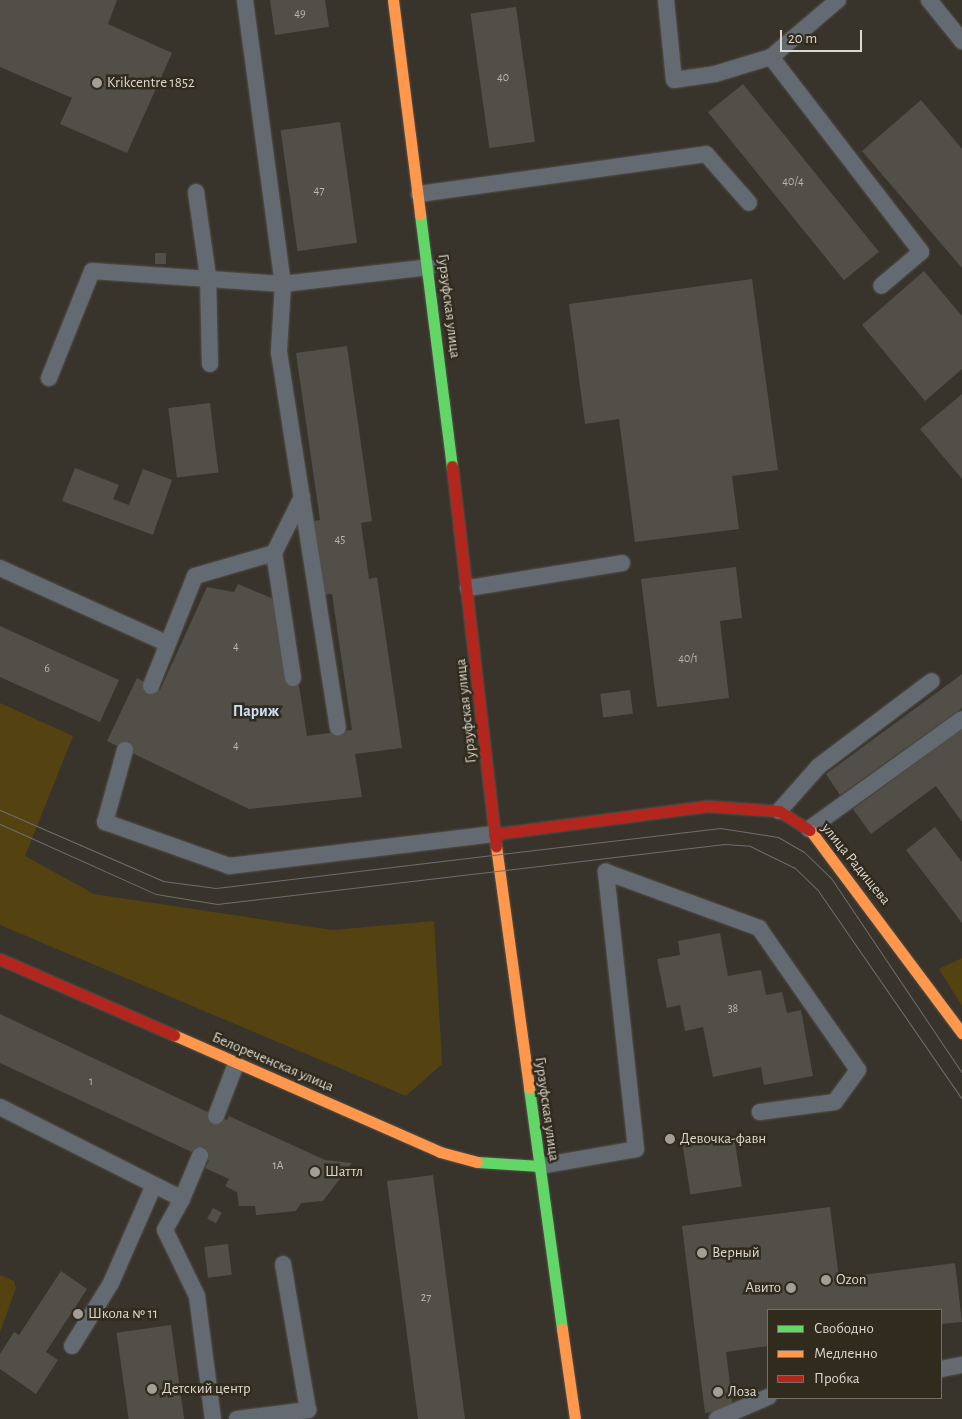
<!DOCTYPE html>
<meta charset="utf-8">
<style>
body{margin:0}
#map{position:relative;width:962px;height:1419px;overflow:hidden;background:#38342c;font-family:"Alegreya Sans",sans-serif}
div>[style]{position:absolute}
.green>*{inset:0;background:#554211}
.building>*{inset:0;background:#524f49;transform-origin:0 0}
.roads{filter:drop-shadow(0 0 1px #55514a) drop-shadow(0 0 1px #55514a)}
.lane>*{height:16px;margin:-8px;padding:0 8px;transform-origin:8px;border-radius:8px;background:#646a72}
.fast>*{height:11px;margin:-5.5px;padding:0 5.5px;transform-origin:5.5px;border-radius:5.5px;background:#63d668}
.slow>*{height:11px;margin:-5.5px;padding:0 5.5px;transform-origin:5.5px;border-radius:5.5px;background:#ff974d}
.jam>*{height:11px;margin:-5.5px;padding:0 5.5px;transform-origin:5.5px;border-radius:5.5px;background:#b3261e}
.tram>*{height:1px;margin:-0.5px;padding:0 0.5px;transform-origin:0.5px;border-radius:0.5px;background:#6c6e6f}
.dots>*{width:14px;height:14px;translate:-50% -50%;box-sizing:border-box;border:2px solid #312b1e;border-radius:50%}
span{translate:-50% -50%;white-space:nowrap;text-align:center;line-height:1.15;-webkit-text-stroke:5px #312b1e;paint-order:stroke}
.number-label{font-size:12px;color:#bab6ae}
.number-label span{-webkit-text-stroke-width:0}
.poi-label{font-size:15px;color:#dcd8d0}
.left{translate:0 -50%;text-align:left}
.right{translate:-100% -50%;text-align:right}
.street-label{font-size:15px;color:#dcd8d0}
.neighbourhood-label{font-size:16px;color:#caddf6;font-weight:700}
.legend{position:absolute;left:767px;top:1309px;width:175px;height:90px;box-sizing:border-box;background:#312b1e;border:1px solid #757065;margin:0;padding:6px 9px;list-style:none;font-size:15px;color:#dcd8d0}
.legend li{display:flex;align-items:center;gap:10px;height:25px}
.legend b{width:25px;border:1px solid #757065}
.scale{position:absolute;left:780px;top:30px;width:82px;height:22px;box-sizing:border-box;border:2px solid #dcd8d0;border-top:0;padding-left:6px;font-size:15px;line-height:18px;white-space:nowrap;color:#dcd8d0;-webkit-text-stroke:4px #312b1e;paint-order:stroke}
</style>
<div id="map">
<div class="green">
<div style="clip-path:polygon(0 703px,73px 736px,25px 856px,94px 894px,332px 930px,434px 921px,442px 1064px,406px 1096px,0 925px)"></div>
<div style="clip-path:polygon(962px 958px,962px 1006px,939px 969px)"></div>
<div style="clip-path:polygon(0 1275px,14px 1281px,16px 1288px,0 1332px)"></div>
</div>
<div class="building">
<div style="clip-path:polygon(0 0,117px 0,108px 24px,172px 53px,127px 153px,60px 124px,72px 98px,0 67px)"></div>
<div style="clip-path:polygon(270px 0,325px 0,329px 27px,275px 35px)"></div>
<div style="left:516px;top:7px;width:136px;height:46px;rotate:82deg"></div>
<div style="left:743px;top:84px;width:216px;height:45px;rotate:51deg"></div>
<div style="clip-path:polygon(921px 100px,962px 149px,962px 268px,862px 151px)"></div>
<div style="left:340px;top:122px;width:122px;height:60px;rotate:82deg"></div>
<div style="left:155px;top:253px;width:11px;height:11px"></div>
<div style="clip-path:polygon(924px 271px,962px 316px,962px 369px,925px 401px,862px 325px)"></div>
<div style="clip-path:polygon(752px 279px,778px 470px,732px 476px,739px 529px,635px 542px,619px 419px,585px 424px,569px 304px)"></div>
<div style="clip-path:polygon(347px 346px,372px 521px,361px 523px,369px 579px,377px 577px,402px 748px,355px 754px,362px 797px,249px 809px,107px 741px,137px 678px,160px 690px,207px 587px,234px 592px,238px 584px,286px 604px,307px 736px,352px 730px,332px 594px,324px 595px,313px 521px,320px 520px,296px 353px)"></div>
<div style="clip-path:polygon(962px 394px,962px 479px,920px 429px)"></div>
<div style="left:210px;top:403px;width:70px;height:42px;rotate:83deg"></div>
<div style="clip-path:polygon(75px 468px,119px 485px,113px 499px,129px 505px,143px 469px,172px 480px,153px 535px,62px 501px)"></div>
<div style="clip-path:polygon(736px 567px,742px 618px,720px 621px,729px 698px,657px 707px,641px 579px)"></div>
<div style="clip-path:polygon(0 626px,119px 680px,100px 722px,0 677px)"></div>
<div style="clip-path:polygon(962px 674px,962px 708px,840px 795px,826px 774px)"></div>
<div style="left:630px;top:690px;width:24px;height:30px;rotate:83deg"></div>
<div style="clip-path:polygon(962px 729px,962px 822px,936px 786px,871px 834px,853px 809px)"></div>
<div style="clip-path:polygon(935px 827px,962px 862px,962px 923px,906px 850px)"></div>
<div style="clip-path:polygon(720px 933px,728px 976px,761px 970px,766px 995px,782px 992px,787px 1013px,801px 1010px,813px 1076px,764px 1085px,761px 1067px,713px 1077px,703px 1027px,685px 1031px,680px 1005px,667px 1008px,657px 959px,680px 955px,678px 941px)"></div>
<div style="clip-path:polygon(0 1014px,216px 1116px,227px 1120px,229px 1116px,325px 1160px,352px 1163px,323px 1201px,301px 1203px,296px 1211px,256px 1215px,255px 1206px,239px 1206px,237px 1192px,225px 1186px,229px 1179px,205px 1168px,209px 1160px,0 1063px)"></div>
<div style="left:734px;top:1137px;width:50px;height:52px;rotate:81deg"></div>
<div style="clip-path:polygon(433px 1175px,445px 1267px,465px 1419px,418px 1419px,387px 1181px)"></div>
<div style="clip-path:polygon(830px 1207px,839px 1278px,955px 1263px,962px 1322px,941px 1324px,941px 1310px,768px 1310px,768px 1346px,726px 1352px,733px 1409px,705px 1413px,682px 1226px)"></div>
<div style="left:213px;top:1208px;width:10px;height:12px;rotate:29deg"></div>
<div style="left:228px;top:1244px;width:31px;height:24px;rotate:83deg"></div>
<div style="clip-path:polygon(61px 1271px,87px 1289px,46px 1352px,58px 1360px,36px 1394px,0 1369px,0 1354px,14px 1332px,19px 1335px)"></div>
<div style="left:171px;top:1325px;width:95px;height:55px;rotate:82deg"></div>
</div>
<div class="roads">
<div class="lane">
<div style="left:245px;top:0;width:287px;rotate:82.4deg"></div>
<div style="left:283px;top:284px;width:68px;rotate:93.4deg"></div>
<div style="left:279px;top:352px;width:380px;rotate:81.1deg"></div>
<div style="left:666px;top:0;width:80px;rotate:84.3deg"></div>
<div style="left:674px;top:80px;width:41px;rotate:-8.3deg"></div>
<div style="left:715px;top:74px;width:59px;rotate:-16.9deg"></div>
<div style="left:838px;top:0;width:88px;rotate:139.6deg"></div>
<div style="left:771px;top:57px;width:246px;rotate:52.4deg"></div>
<div style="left:921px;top:252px;width:52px;rotate:139.6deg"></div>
<div style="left:929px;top:0;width:53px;rotate:51.2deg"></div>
<div style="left:196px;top:192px;width:85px;rotate:81.9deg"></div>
<div style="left:208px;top:276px;width:88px;rotate:88.7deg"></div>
<div style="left:419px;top:194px;width:290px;rotate:-7.9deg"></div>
<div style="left:706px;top:154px;width:65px;rotate:48.7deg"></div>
<div style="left:49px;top:378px;width:115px;rotate:-68.1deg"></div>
<div style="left:92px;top:271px;width:191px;rotate:3.9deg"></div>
<div style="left:283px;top:284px;width:147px;rotate:-6.6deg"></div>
<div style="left:0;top:568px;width:184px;rotate:24.3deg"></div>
<div style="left:468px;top:588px;width:156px;rotate:-9.2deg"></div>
<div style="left:293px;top:678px;width:126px;rotate:-98.6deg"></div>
<div style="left:274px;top:553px;width:63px;rotate:-63.4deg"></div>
<div style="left:151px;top:686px;width:118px;rotate:-68.2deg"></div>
<div style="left:195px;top:576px;width:82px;rotate:-16.2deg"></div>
<div style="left:125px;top:750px;width:75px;rotate:105.5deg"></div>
<div style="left:105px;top:822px;width:132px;rotate:19.5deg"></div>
<div style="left:229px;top:866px;width:267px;rotate:-6.9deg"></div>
<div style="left:779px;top:811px;width:60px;rotate:-48.4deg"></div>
<div style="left:819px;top:766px;width:141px;rotate:-37deg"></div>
<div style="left:809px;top:829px;width:188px;rotate:-35.7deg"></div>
<div style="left:0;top:1107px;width:204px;rotate:26.8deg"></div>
<div style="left:182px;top:1199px;width:35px;rotate:119deg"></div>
<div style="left:165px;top:1230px;width:73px;rotate:64.1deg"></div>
<div style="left:197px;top:1296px;width:124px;rotate:82.6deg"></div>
<div style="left:216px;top:1116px;width:56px;rotate:-69deg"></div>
<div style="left:540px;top:1166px;width:97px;rotate:-10deg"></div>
<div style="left:636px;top:1149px;width:279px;rotate:-96.2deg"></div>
<div style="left:606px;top:872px;width:163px;rotate:20.1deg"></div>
<div style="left:759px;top:928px;width:173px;rotate:55.1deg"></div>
<div style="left:858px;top:1070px;width:39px;rotate:126deg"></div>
<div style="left:835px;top:1102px;width:76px;rotate:172.4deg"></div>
<div style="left:182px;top:1199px;width:47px;rotate:-67.3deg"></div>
<div style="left:72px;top:1346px;width:74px;rotate:-58.2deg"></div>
<div style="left:111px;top:1283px;width:107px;rotate:-66.3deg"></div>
<div style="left:941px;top:1369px;width:21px;rotate:-11deg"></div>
<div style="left:237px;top:1419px;width:72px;rotate:-7.2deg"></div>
<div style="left:308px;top:1410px;width:148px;rotate:-99.7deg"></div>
<div style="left:717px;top:1419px;width:56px;rotate:-23.3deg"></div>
</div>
<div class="fast">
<div style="left:420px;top:214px;width:254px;rotate:82.8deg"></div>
<div style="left:529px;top:1088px;width:243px;rotate:82.2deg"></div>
<div style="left:477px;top:1162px;width:63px;rotate:3.6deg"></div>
</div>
<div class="slow">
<div style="left:393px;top:0;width:216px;rotate:82.8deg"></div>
<div style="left:810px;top:830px;width:254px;rotate:53.2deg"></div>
<div style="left:496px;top:846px;width:244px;rotate:82.2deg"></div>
<div style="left:174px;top:1035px;width:291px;rotate:23.7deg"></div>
<div style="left:440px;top:1152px;width:38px;rotate:15deg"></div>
<div style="left:562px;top:1329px;width:91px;rotate:81.8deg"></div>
</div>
<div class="jam">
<div style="left:452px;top:466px;width:383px;rotate:83.4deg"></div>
<div style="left:494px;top:834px;width:215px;rotate:-7.5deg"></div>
<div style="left:707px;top:806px;width:72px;rotate:4deg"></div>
<div style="left:779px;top:811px;width:36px;rotate:32deg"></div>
<div style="left:0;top:959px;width:190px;rotate:23.6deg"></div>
</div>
</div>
<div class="tram">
<div style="left:0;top:810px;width:178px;rotate:23.5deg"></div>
<div style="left:163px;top:881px;width:53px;rotate:7.5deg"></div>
<div style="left:216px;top:888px;width:508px;rotate:-6.79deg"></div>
<div style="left:720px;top:828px;width:59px;rotate:8.8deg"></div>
<div style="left:778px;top:837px;width:30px;rotate:30deg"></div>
<div style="left:804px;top:852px;width:37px;rotate:44deg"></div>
<div style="left:831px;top:878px;width:235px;rotate:56.1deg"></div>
<div style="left:0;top:824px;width:171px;rotate:24.2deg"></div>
<div style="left:156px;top:894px;width:62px;rotate:9.3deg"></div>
<div style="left:217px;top:904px;width:511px;rotate:-6.75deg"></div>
<div style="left:724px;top:844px;width:26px;rotate:4deg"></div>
<div style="left:750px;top:846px;width:50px;rotate:26.1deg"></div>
<div style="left:795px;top:868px;width:30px;rotate:44deg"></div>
<div style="left:817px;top:889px;width:255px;rotate:55.4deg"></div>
</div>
<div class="dots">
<div style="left:97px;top:83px;background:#a39f97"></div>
<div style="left:670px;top:1139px;background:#a39f97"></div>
<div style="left:315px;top:1172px;background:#a39f97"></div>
<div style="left:702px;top:1253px;background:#a39f97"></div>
<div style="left:826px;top:1280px;background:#a39f97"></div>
<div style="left:791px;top:1288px;background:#a39f97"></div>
<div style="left:78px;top:1314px;background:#a39f97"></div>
<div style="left:152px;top:1389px;background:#a39f97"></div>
<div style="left:718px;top:1392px;background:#a39f97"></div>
</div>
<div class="number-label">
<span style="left:300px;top:14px">49</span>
<span style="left:503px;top:78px">40</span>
<span style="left:793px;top:182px">40/4</span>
<span style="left:319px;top:191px">47</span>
<span style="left:340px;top:540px">45</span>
<span style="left:236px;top:647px">4</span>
<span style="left:688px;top:659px">40/1</span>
<span style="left:47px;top:669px">6</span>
<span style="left:236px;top:746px">4</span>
<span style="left:733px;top:1009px">38</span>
<span style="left:91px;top:1082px">1</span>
<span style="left:278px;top:1166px">1А</span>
<span style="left:426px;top:1298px">27</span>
</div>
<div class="poi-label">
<span class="left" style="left:107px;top:83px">Krikcentre 1852</span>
<span class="left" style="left:680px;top:1139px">Девочка-фавн</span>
<span class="left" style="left:325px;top:1172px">Шаттл</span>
<span class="left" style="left:712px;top:1253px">Верный</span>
<span class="left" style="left:836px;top:1280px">Ozon</span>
<span class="right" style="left:781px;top:1288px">Авито</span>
<span class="left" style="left:88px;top:1314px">Школа № 11</span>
<span class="left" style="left:162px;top:1389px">Детский центр</span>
<span class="left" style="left:728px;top:1392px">Лоза</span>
</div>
<div class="street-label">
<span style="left:449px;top:306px;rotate:83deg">Гурзуфская улица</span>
<span style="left:466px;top:711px;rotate:-96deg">Гурзуфская улица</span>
<span style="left:856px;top:864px;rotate:51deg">улица Радищева</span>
<span style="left:273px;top:1062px;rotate:23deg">Белореченская улица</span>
<span style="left:547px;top:1109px;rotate:82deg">Гурзуфская улица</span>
</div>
<div class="neighbourhood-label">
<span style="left:256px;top:711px">Париж</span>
</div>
<ul class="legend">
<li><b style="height:6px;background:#63d668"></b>Свободно</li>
<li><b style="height:6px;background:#ff974d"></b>Медленно</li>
<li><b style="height:6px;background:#b3261e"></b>Пробка</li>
</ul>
<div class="scale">20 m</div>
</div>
